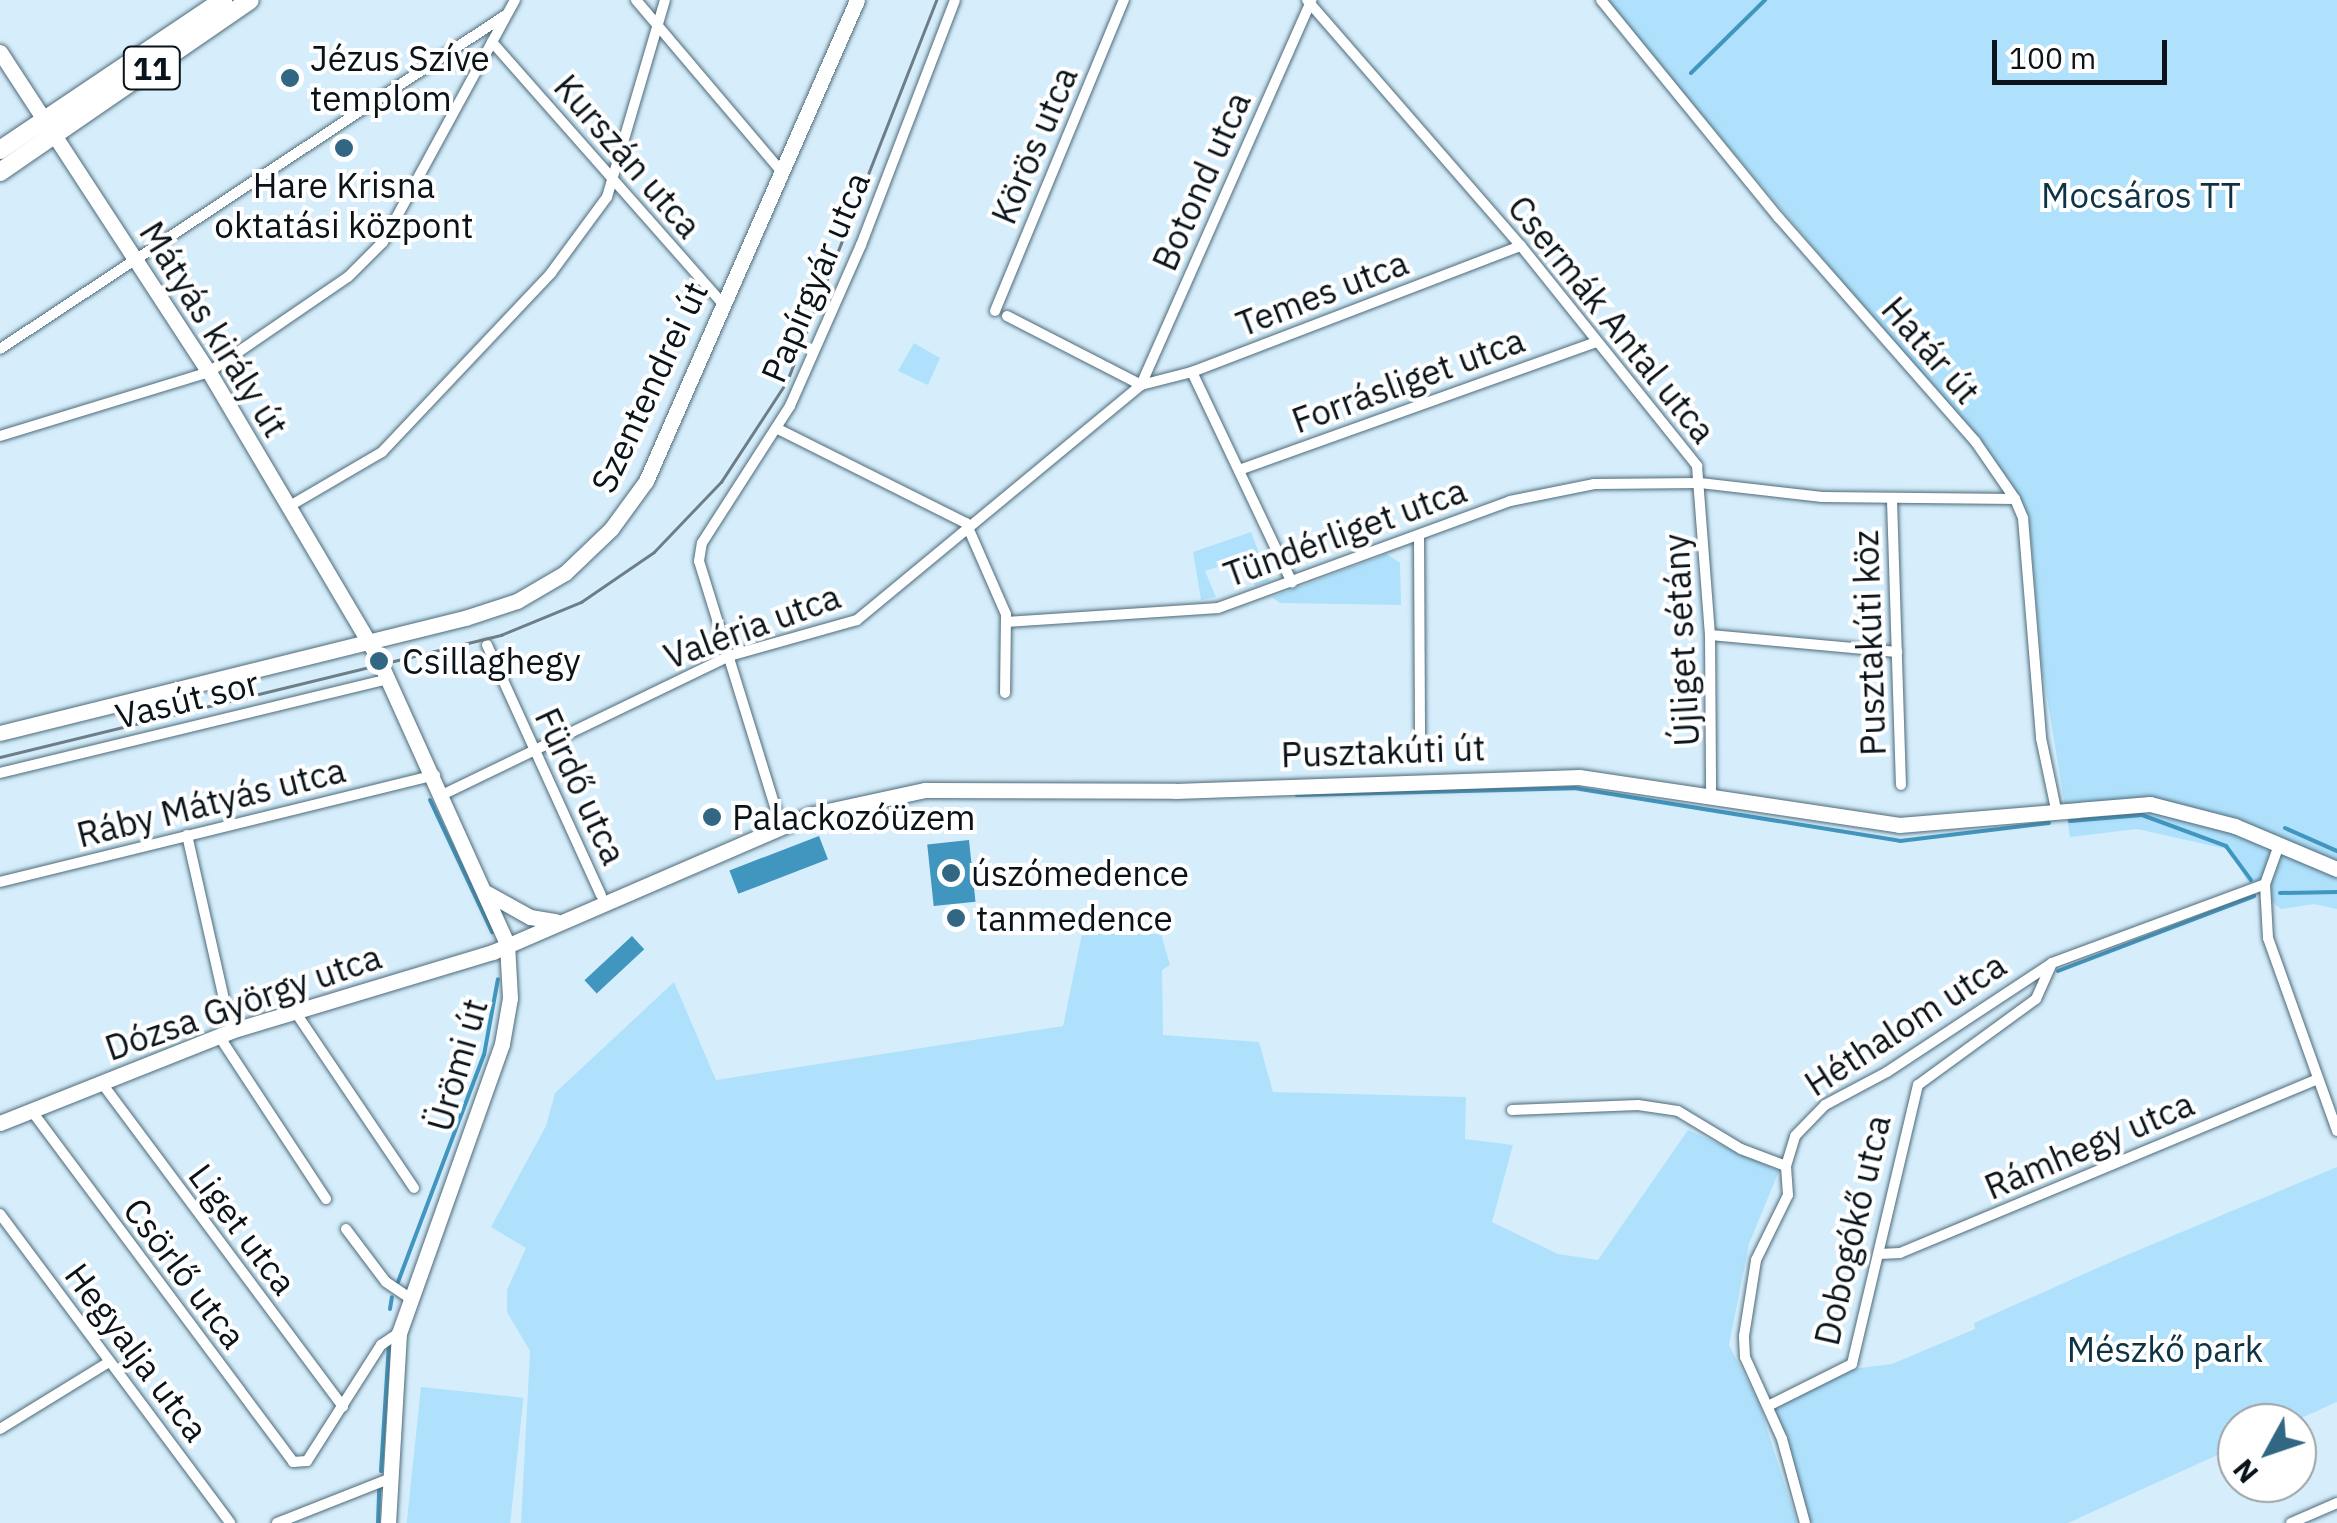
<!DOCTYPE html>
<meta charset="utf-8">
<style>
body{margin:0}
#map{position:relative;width:2337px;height:1523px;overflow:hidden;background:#d6eefc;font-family:"IBM Plex Sans",sans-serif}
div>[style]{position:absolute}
.green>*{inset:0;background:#afe1fc;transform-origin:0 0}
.water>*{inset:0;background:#4196bf;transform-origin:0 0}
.stream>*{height:4px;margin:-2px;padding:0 2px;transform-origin:2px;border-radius:2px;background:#4196bf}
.roads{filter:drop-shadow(0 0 2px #4e6a79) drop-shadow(0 0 2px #4e6a79)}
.street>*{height:10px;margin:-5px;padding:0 5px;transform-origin:5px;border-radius:5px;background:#fff}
.secondary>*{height:15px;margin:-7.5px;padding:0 7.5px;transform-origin:7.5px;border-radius:7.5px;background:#fff}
.primary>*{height:18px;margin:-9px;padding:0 9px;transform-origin:9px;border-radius:9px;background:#fff}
.tram>*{height:2.5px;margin:-1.25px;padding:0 1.25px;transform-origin:1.25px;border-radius:1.25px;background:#6d7e88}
.dots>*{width:28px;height:28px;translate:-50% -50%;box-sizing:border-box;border:5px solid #fff;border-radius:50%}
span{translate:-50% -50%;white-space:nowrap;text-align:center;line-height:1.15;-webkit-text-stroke:8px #fff;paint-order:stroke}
.shield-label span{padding:2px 8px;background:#fff;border:2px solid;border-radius:8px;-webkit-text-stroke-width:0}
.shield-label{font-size:32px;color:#091319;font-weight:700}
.poi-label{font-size:35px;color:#091319}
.left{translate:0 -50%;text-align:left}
.street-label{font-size:35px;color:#091319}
.park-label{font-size:35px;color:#0d3345}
.north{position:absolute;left:2217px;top:1403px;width:100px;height:100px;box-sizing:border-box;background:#fff;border:2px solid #9da1a3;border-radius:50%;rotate:230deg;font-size:28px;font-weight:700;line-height:40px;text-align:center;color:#091319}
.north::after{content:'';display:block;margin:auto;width:35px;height:45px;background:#316782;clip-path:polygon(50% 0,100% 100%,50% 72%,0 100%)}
.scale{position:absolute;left:1992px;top:40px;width:175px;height:45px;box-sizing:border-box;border:5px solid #091319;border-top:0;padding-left:12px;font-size:30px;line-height:35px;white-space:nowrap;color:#091319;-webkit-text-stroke:8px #fff;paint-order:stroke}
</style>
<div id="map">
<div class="green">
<div style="clip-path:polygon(1605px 0,2337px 0,2337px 909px,2314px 904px,2281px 909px,2247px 881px,2231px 850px,2137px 829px,2070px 837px,2042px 667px,2029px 515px,2023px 518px,2010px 480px)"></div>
<div style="clip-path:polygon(914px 343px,940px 358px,928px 385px,898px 371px)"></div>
<div style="clip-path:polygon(1251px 532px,1270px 581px,1255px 586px,1252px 579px,1260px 576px,1252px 556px,1205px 571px,1216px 597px,1201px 600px,1193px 552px)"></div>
<div style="clip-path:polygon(1387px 554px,1400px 563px,1401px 605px,1280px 603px,1272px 597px)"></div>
<div style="clip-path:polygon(1082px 934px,1161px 934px,1170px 965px,1162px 970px,1163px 1035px,1259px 1042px,1273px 1092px,1466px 1097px,1465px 1139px,1513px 1145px,1492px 1222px,1558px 1254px,1598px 1260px,1688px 1130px,1779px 1171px,1749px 1244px,1729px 1345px,1759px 1404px,1797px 1523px,521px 1523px,530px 1351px,507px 1312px,507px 1290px,526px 1248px,491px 1227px,546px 1126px,555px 1093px,674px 982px,716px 1080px,1063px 1026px)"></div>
<div style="clip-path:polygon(2337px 1167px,2337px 1402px,2290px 1423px,2237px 1423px,2237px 1446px,2068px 1523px,1805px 1523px,1768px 1406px,1844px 1370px,1892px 1364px,1975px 1329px,1974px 1323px,2122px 1257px)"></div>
<div style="left:421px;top:1387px;width:103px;height:137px;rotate:6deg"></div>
</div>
<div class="water">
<div style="left:819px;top:836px;width:25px;height:96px;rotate:69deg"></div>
<div style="left:969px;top:840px;width:62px;height:42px;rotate:84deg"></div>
<div style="left:632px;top:936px;width:18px;height:65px;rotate:47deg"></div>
</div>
<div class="stream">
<div style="left:1691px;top:73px;width:104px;rotate:-44.6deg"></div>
<div style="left:1297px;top:795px;width:277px;rotate:-1.4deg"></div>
<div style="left:1574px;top:788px;width:330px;rotate:9.2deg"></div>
<div style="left:1900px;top:841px;width:150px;rotate:-6.9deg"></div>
<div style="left:430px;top:800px;width:146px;rotate:64.8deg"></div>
<div style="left:2070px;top:821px;width:72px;rotate:-4.8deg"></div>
<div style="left:2142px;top:815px;width:90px;rotate:20.3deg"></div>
<div style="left:2226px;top:846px;width:42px;rotate:53.7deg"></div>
<div style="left:2285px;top:828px;width:57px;rotate:23.9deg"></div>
<div style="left:2280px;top:893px;width:57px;rotate:-1deg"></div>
<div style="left:2058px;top:971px;width:210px;rotate:-20.9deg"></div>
<div style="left:398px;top:1282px;width:243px;rotate:-69.3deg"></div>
<div style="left:484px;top:1055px;width:77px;rotate:-79.6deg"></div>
<div style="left:390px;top:1309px;width:12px;rotate:-81deg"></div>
<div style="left:381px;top:1471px;width:126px;rotate:-86.4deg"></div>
<div style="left:378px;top:1523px;width:35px;rotate:-88deg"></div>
</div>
<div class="roads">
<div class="street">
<div style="left:636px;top:0;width:226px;rotate:49.7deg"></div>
<div style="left:1307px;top:0;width:326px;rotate:49deg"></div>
<div style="left:1521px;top:246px;width:282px;rotate:51.3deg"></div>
<div style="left:1697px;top:466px;width:169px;rotate:85.6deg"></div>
<div style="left:1710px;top:635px;width:160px;rotate:89.6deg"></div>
<div style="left:1601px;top:0;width:281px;rotate:50.8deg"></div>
<div style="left:1779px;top:218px;width:297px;rotate:48.7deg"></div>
<div style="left:1975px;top:441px;width:70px;rotate:55.4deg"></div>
<div style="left:2015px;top:499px;width:21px;rotate:67deg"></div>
<div style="left:2023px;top:518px;width:221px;rotate:85.3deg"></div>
<div style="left:2041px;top:738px;width:73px;rotate:78.1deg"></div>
<div style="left:492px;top:42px;width:349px;rotate:48.6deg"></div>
<div style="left:995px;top:311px;width:337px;rotate:-67.5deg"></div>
<div style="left:1007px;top:316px;width:151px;rotate:27.2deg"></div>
<div style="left:0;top:349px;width:604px;rotate:-33.45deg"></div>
<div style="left:1192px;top:372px;width:233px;rotate:64.6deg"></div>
<div style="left:1141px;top:385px;width:421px;rotate:-66.1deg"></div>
<div style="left:778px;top:429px;width:210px;rotate:26.6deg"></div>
<div style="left:0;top:436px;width:219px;rotate:-17deg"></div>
<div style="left:209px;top:372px;width:168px;rotate:-34.4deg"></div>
<div style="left:348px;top:277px;width:49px;rotate:-45deg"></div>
<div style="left:383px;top:242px;width:276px;rotate:-61.4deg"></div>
<div style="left:1239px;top:470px;width:379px;rotate:-19.7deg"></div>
<div style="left:1892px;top:500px;width:285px;rotate:88.2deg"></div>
<div style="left:288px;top:507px;width:109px;rotate:-30.3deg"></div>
<div style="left:382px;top:452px;width:246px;rotate:-46.6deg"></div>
<div style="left:551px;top:273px;width:94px;rotate:-53.6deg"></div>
<div style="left:607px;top:197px;width:205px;rotate:-73.6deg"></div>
<div style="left:966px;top:523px;width:99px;rotate:66.3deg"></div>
<div style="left:1006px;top:614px;width:79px;rotate:90.7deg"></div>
<div style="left:1419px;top:536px;width:201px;rotate:89.7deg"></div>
<div style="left:1007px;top:622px;width:211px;rotate:-3.8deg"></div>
<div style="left:1218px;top:608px;width:311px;rotate:-20.1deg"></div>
<div style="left:1510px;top:501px;width:86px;rotate:-11.4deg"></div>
<div style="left:1594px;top:484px;width:106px;rotate:-0.5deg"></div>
<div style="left:1700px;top:483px;width:123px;rotate:6.5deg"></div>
<div style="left:1822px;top:497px;width:193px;rotate:0.6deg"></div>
<div style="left:1710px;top:635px;width:188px;rotate:5.2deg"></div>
<div style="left:487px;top:645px;width:275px;rotate:65.5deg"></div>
<div style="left:0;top:773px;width:399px;rotate:-13.6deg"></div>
<div style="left:444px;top:794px;width:317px;rotate:-25.8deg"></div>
<div style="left:729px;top:656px;width:133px;rotate:-15.7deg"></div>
<div style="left:857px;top:620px;width:369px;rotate:-39.6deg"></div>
<div style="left:1141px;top:385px;width:53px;rotate:-14.3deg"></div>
<div style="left:1192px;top:372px;width:352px;rotate:-21deg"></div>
<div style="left:781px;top:826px;width:277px;rotate:-107.2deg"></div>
<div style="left:699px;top:561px;width:18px;rotate:-81deg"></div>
<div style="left:702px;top:543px;width:163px;rotate:-57.3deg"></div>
<div style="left:790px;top:406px;width:176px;rotate:-66.2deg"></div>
<div style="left:861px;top:245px;width:262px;rotate:-69deg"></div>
<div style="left:187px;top:835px;width:201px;rotate:77.3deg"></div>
<div style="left:2279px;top:845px;width:41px;rotate:109.7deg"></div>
<div style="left:2265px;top:884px;width:54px;rotate:86.8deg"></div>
<div style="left:2268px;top:938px;width:205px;rotate:70.3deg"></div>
<div style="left:0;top:882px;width:448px;rotate:-13.8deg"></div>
<div style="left:296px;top:1013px;width:211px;rotate:56deg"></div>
<div style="left:219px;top:1036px;width:195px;rotate:56.7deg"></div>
<div style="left:101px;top:1082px;width:405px;rotate:53.3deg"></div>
<div style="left:31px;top:1110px;width:439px;rotate:53.3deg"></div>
<div style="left:293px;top:1462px;width:14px;rotate:-4deg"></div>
<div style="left:307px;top:1461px;width:138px;rotate:-57.5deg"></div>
<div style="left:381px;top:1345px;width:22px;rotate:-34deg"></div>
<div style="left:1512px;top:1110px;width:126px;rotate:-2.3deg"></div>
<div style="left:1638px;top:1105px;width:40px;rotate:8.5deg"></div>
<div style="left:1678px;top:1111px;width:74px;rotate:31.1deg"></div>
<div style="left:1741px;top:1149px;width:48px;rotate:20.7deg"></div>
<div style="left:0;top:1214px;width:385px;rotate:53.3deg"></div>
<div style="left:346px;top:1229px;width:66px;rotate:53deg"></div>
<div style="left:386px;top:1282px;width:25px;rotate:34deg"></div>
<div style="left:1879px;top:1254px;width:21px;rotate:-3deg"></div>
<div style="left:1900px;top:1253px;width:453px;rotate:-22.6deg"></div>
<div style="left:1768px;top:1406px;width:94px;rotate:-26.6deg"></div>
<div style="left:1852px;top:1364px;width:287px;rotate:-76.7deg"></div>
<div style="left:1918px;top:1085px;width:146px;rotate:-36.1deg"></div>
<div style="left:2036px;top:999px;width:39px;rotate:-66deg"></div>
<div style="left:0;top:1429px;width:128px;rotate:-31.6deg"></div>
<div style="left:277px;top:1523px;width:123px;rotate:-21.5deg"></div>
<div style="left:1805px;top:1523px;width:87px;rotate:-105.3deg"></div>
<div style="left:1782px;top:1439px;width:90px;rotate:-114.3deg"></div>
<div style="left:1745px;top:1357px;width:21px;rotate:-93deg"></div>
<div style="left:1744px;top:1336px;width:77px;rotate:-81deg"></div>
<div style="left:1756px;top:1260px;width:72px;rotate:-63.8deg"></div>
<div style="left:1788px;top:1195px;width:29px;rotate:-94deg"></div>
<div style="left:1786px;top:1166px;width:31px;rotate:-73deg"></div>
<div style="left:1795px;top:1136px;width:43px;rotate:-45.9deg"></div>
<div style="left:1825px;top:1105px;width:70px;rotate:-28deg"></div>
<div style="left:1887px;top:1072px;width:198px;rotate:-33.4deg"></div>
<div style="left:2052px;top:963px;width:227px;rotate:-20.3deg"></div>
<div style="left:2291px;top:1523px;width:50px;rotate:-23.5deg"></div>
</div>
<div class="secondary">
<div style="left:0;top:52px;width:382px;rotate:56.9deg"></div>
<div style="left:209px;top:372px;width:332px;rotate:59.4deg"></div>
<div style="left:378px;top:658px;width:314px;rotate:65.7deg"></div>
<div style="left:507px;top:944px;width:54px;rotate:86.8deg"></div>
<div style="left:510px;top:998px;width:47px;rotate:99.9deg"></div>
<div style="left:502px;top:1044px;width:307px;rotate:109.6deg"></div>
<div style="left:399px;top:1333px;width:190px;rotate:93.3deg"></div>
<div style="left:0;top:733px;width:479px;rotate:-13.9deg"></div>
<div style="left:465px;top:618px;width:55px;rotate:-18.1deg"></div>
<div style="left:517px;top:601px;width:56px;rotate:-30.3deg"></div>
<div style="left:565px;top:573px;width:64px;rotate:-43.7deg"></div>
<div style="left:611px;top:529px;width:59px;rotate:-53.9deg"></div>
<div style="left:646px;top:481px;width:525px;rotate:-66.31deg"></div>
<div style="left:487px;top:893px;width:49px;rotate:29.2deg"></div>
<div style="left:530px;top:917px;width:26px;rotate:9deg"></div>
<div style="left:0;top:1123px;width:249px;rotate:-21.7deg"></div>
<div style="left:231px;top:1031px;width:274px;rotate:-16.8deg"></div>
<div style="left:493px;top:952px;width:344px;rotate:-23.4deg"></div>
<div style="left:809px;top:815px;width:119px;rotate:-12.2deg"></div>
<div style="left:925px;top:790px;width:250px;rotate:0.2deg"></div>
<div style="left:1175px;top:791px;width:404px;rotate:-2deg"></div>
<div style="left:1579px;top:777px;width:324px;rotate:8.5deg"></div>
<div style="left:1899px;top:825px;width:252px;rotate:-4.8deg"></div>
<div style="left:2150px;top:804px;width:88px;rotate:14.5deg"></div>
<div style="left:2235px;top:826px;width:111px;rotate:22.9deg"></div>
</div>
<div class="primary">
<div style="left:0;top:150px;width:269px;rotate:-33.9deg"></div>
<div style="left:0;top:172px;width:303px;rotate:-34.5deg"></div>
</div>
</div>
<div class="tram">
<div style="left:266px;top:432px;width:9px;rotate:-27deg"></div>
<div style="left:0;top:757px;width:516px;rotate:-13.69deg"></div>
<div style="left:501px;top:635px;width:87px;rotate:-22.4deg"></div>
<div style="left:581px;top:602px;width:88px;rotate:-34.4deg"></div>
<div style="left:654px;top:552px;width:97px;rotate:-46.3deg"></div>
<div style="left:721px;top:482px;width:121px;rotate:-56.8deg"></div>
<div style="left:787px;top:381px;width:409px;rotate:-68.6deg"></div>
</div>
<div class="dots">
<div style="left:290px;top:78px;background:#316782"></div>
<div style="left:344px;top:148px;background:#316782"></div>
<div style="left:379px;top:661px;background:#316782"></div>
<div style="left:712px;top:817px;background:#316782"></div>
<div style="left:951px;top:873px;background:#316782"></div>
<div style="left:956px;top:918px;background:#316782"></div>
</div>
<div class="shield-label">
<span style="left:152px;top:68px">11</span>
</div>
<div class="poi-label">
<span class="left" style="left:310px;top:78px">Jézus Szíve<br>templom</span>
<span style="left:344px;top:205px">Hare Krisna<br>oktatási központ</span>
<span class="left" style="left:402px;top:661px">Csillaghegy</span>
<span class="left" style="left:732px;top:817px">Palackozóüzem</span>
<span class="left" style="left:971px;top:873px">úszómedence</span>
<span class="left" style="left:976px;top:918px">tanmedence</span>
</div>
<div class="street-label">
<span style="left:1034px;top:145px;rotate:-67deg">Körös utca</span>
<span style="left:628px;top:156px;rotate:49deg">Kurszán utca</span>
<span style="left:1201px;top:181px;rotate:-66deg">Botond utca</span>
<span style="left:815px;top:277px;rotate:-67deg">Papírgyár utca</span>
<span style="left:1322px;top:293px;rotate:-21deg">Temes utca</span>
<span style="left:1612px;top:319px;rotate:51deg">Csermák Antal utca</span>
<span style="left:214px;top:329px;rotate:58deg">Mátyás király út</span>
<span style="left:1931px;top:350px;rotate:49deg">Határ út</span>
<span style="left:1408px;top:380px;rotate:-20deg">Forrásliget utca</span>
<span style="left:649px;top:387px;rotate:-65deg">Szentendrei út</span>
<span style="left:1345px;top:532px;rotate:-20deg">Tündérliget utca</span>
<span style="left:752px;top:626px;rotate:-20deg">Valéria utca</span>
<span style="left:1681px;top:640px;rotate:-93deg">Újliget sétány</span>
<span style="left:1869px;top:643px;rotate:-92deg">Pusztakúti köz</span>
<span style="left:187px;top:699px;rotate:-14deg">Vasút sor</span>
<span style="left:1383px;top:751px;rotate:-2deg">Pusztakúti út</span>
<span style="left:581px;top:786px;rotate:65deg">Fürdő utca</span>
<span style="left:211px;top:802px;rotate:-14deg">Ráby Mátyás utca</span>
<span style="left:243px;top:1002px;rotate:-19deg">Dózsa György utca</span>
<span style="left:1905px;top:1024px;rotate:-33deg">Héthalom utca</span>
<span style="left:457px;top:1065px;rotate:-74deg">Ürömi út</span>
<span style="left:2089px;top:1145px;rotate:-23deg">Rámhegy utca</span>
<span style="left:243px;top:1229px;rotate:53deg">Liget utca</span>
<span style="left:1852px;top:1230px;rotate:-77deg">Dobogókő utca</span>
<span style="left:185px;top:1273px;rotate:53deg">Csörlő utca</span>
<span style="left:137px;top:1352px;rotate:53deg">Hegyalja utca</span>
</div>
<div class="park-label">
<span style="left:2141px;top:195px">Mocsáros TT</span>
<span style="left:2165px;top:1349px">Mészkő park</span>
</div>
<div class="north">N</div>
<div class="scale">100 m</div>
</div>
